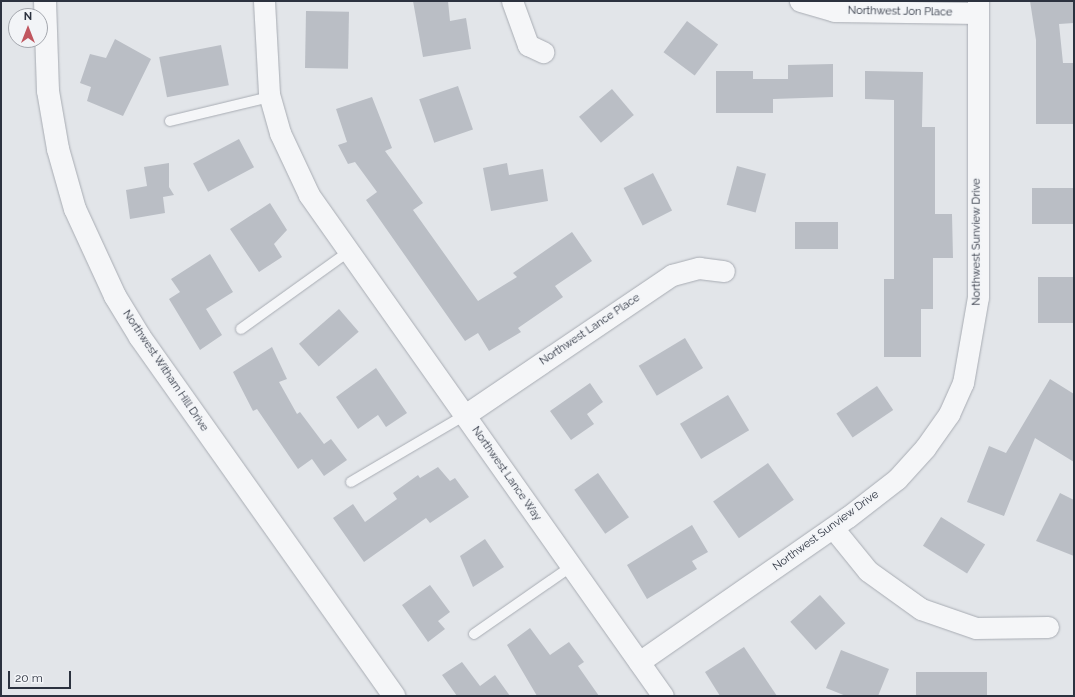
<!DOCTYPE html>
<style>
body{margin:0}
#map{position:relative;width:1075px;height:697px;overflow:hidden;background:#e2e5e9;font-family:Raleway,sans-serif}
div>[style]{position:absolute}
.building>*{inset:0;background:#babec5;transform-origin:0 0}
.roads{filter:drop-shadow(0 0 1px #a8acb3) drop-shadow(0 0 1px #a8acb3)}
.service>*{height:10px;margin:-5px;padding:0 5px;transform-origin:5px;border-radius:5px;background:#f5f6f8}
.minor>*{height:21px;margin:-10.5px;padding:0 10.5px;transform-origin:10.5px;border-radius:10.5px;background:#f5f6f8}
.tertiary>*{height:22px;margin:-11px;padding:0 11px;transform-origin:11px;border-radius:11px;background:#f5f6f8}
span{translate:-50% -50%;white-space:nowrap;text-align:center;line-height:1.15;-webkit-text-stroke:3px #f2f4f7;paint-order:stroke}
.street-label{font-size:11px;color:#2c323f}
.frame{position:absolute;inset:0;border:2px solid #2c323f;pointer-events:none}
.north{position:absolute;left:8px;top:8px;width:40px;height:40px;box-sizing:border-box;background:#f2f4f7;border:1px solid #a3a6ad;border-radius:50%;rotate:0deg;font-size:11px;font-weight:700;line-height:16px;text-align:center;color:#2c323f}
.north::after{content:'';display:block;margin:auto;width:14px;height:18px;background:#c0565f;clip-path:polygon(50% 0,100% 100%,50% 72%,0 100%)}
.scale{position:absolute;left:8px;top:671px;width:63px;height:18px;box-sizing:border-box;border:2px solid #2c323f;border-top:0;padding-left:5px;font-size:12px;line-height:14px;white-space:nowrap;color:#2c323f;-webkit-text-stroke:3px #f2f4f7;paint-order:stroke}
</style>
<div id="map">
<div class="building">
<div style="clip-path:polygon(413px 1px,448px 1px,450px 21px,466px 18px,471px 49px,423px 57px)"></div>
<div style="clip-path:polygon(1030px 1px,1074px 1px,1074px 23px,1059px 24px,1063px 63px,1074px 63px,1074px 124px,1036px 124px,1036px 40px)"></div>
<div style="left:306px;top:11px;width:43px;height:57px;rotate:1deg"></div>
<div style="left:687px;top:21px;width:39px;height:39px;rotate:37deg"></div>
<div style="clip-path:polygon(115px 39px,151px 59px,123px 116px,87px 101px,91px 87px,80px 83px,90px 54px,106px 58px)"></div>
<div style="left:221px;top:45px;width:41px;height:63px;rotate:79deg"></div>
<div style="clip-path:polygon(833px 64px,833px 97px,773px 99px,773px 113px,716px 113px,716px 71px,753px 71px,753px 79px,788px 79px,788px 65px)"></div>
<div style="clip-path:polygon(865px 71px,923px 72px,922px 127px,935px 127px,935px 214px,952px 214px,953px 258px,933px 258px,933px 309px,921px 309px,921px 357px,884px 357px,884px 279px,894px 279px,894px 100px,865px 99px)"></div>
<div style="left:458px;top:86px;width:46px;height:41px;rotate:71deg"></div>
<div style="left:612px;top:89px;width:34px;height:43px;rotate:50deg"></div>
<div style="clip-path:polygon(372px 97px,392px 148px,385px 151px,423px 203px,413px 210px,478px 301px,517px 277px,513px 273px,572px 232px,592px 261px,555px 286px,563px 297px,518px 328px,521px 332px,489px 351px,478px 333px,465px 341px,366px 200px,377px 192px,355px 162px,348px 164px,338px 145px,347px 142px,336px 109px)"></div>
<div style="left:239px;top:139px;width:32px;height:52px;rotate:62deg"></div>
<div style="clip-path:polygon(169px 163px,169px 187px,174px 195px,163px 197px,165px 213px,130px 219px,126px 190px,147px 186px,144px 167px)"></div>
<div style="clip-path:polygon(507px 163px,509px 175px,543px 169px,548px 201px,491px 211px,483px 168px)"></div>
<div style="left:737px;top:166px;width:30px;height:40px;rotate:15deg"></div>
<div style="left:653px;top:173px;width:42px;height:33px;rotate:63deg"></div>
<div style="left:1032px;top:188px;width:42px;height:36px"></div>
<div style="clip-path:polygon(270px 203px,287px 230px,274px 244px,282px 257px,259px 272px,230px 229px)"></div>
<div style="left:838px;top:222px;width:27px;height:43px;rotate:90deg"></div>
<div style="clip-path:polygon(210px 254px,233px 292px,206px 309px,222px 335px,200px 350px,169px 299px,180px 292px,171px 279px)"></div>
<div style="left:1038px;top:277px;width:36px;height:46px"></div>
<div style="left:339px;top:309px;width:30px;height:53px;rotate:49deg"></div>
<div style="left:685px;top:338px;width:35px;height:54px;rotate:59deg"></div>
<div style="clip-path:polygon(272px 347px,287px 379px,279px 382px,297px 414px,300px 412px,324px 444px,331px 439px,347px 460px,324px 476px,312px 459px,298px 469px,257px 409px,253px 411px,233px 372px)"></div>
<div style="clip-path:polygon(376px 368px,407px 413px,386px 427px,378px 415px,358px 429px,336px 397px)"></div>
<div style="clip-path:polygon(1050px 379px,1074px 394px,1074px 462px,1035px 438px,1004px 516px,967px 502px,989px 446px,1006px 453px)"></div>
<div style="clip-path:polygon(590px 383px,603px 402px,587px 414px,594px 424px,571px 440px,550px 411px)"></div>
<div style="left:877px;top:386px;width:29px;height:49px;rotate:56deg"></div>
<div style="left:728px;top:395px;width:41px;height:56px;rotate:59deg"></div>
<div style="left:768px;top:463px;width:45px;height:67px;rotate:55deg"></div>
<div style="clip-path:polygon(438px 467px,450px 481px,455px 478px,469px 497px,430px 523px,426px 518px,364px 562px,333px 518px,353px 504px,365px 522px,397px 499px,393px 493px,418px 475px,420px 478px)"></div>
<div style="left:598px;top:473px;width:54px;height:29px;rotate:55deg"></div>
<div style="clip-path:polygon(1060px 493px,1074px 500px,1074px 556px,1036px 541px)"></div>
<div style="left:941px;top:517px;width:52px;height:34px;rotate:32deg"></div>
<div style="clip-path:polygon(692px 525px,708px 552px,692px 561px,697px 569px,647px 599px,627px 565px)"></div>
<div style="clip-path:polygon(485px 539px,504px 567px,473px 587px,460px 556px)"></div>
<div style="clip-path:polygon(430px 585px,450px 612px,438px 621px,445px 629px,428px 642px,402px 605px)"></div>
<div style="left:820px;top:595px;width:38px;height:40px;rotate:48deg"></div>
<div style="clip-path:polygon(530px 628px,550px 655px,569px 642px,584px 662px,578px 666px,599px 696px,537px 696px,507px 645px)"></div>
<div style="clip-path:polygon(744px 647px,777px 696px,720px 696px,705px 672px)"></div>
<div style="clip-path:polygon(841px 650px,889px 669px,878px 696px,846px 696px,826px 688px)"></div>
<div style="clip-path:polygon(462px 662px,480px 686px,495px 675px,510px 696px,457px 696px,442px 675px)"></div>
<div style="left:987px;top:672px;width:24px;height:71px;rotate:90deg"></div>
</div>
<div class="roads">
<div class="service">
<div style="left:170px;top:121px;width:103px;rotate:-13.5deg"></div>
<div style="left:241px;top:329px;width:132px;rotate:-35.7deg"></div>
<div style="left:351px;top:482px;width:132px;rotate:-30.4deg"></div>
<div style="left:474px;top:634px;width:119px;rotate:-34.8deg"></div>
</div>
<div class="minor">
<div style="left:264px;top:1px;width:93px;rotate:86.9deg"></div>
<div style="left:269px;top:94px;width:41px;rotate:74.2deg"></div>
<div style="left:280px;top:133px;width:68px;rotate:64.9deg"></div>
<div style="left:309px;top:195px;width:613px;rotate:54.76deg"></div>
<div style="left:512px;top:1px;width:47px;rotate:70deg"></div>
<div style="left:528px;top:45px;width:17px;rotate:25deg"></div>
<div style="left:800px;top:1px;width:35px;rotate:16deg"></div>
<div style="left:834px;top:11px;width:144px;rotate:0.8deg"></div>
<div style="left:465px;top:415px;width:250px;rotate:-34.1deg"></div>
<div style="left:672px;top:275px;width:28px;rotate:-15deg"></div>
<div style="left:699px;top:268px;width:25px;rotate:7deg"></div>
<div style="left:833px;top:528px;width:55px;rotate:50.9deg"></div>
<div style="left:868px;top:571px;width:65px;rotate:35.6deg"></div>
<div style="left:921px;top:609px;width:58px;rotate:19.1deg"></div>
<div style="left:976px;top:628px;width:72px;rotate:-0.8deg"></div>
<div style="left:639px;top:662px;width:254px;rotate:-34.8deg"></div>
<div style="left:848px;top:517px;width:62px;rotate:-37.8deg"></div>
<div style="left:897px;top:479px;width:42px;rotate:-47.9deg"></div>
<div style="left:925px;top:448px;width:42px;rotate:-54.8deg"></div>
<div style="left:949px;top:414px;width:34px;rotate:-66deg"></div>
<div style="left:963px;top:383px;width:87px;rotate:-80.1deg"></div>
<div style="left:978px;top:297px;width:296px;rotate:-90deg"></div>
</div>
<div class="tertiary">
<div style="left:45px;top:1px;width:90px;rotate:88.1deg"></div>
<div style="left:48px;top:91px;width:59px;rotate:80.2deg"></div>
<div style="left:58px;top:149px;width:62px;rotate:74.2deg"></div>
<div style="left:75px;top:209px;width:96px;rotate:65.3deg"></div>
<div style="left:115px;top:296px;width:48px;rotate:58.6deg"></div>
<div style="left:140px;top:337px;width:440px;rotate:54.7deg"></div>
</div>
</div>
<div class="street-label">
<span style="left:900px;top:12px;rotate:1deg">Northwest Jon Place</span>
<span style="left:977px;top:242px;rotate:-90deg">Northwest Sunview Drive</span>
<span style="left:590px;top:330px;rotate:-34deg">Northwest Lance Place</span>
<span style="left:165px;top:371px;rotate:56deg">Northwest Witham Hill Drive</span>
<span style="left:506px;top:474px;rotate:55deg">Northwest Lance Way</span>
<span style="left:826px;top:531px;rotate:-36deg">Northwest Sunview Drive</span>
</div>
<div class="frame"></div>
<div class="north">N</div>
<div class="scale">20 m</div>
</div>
